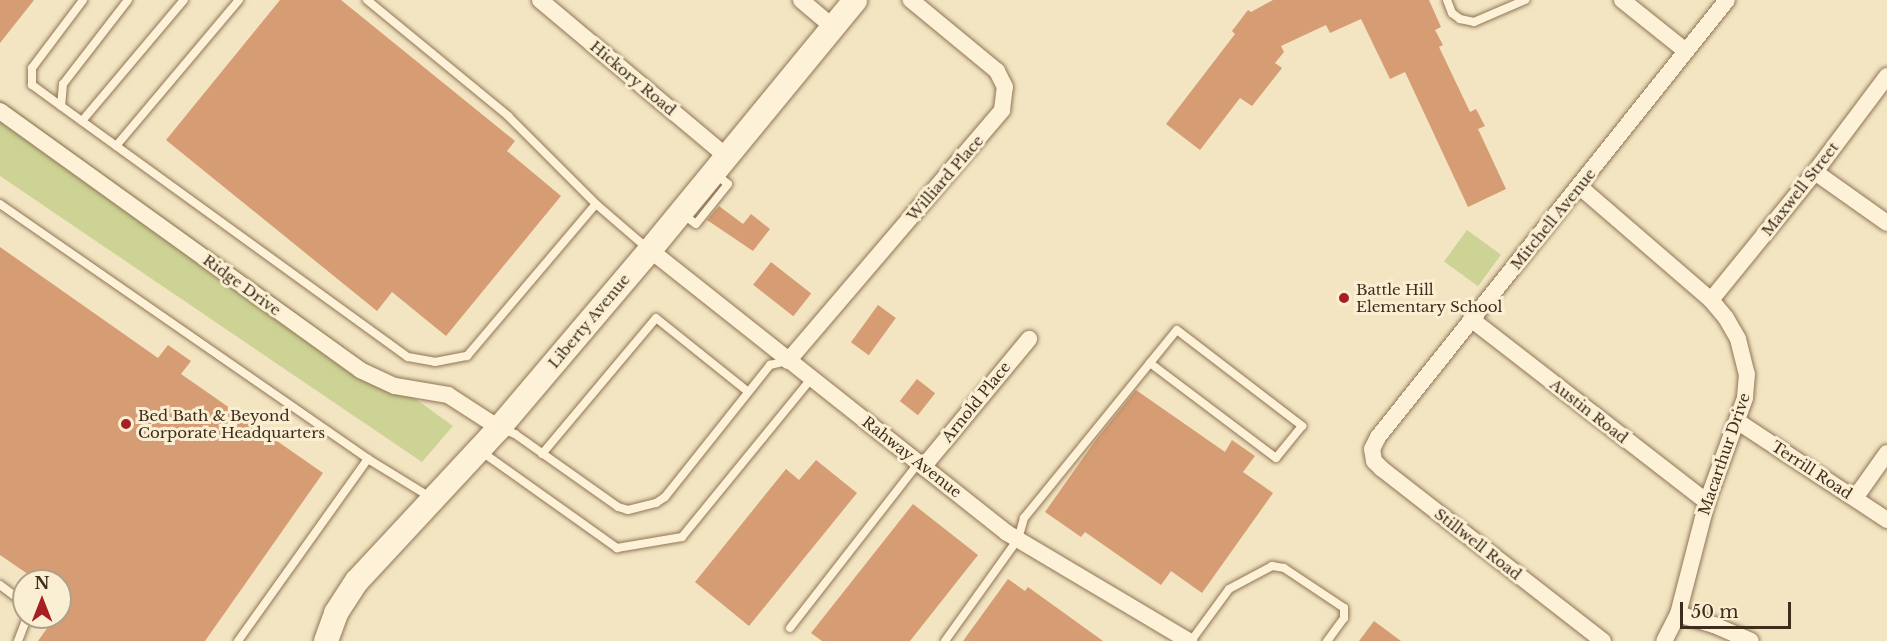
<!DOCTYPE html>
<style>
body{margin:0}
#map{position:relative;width:1887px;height:641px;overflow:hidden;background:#f3e5c2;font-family:"Libre Baskerville",serif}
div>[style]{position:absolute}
.green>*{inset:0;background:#ccd394;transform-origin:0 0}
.building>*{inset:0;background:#d69c73;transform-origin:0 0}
.roads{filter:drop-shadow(0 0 2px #907557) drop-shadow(0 0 2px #907557)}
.lane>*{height:8px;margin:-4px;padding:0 4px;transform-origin:4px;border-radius:4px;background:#fdf1d7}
.street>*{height:16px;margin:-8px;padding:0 8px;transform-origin:8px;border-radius:8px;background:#fdf1d7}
.secondary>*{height:24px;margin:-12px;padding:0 12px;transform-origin:12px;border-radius:12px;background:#fdf1d7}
.dots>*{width:16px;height:16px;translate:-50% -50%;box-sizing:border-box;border:3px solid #faeed3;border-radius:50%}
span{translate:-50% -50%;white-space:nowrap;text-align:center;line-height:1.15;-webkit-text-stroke:6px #faeed3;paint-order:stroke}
.street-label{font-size:15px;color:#3e2d1d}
.poi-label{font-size:15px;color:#3e2d1d}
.left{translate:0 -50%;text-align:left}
.north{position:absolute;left:12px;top:569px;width:60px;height:60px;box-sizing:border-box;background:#faeed3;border:2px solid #afa18a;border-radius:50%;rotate:0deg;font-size:16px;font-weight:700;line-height:24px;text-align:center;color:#3e2d1d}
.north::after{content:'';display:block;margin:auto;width:21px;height:27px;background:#a71f20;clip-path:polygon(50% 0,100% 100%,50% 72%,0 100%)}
.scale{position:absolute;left:1680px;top:602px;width:111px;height:27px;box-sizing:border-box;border:3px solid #3e2d1d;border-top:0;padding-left:8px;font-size:18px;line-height:21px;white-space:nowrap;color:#3e2d1d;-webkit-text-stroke:4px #faeed3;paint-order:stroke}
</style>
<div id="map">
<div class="green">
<div style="clip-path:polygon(0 99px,453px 426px,422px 462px,0 176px)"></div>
<div style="left:1467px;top:230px;width:42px;height:39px;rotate:36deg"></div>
</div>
<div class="building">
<div style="clip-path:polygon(0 0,34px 0,0 43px)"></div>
<div style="clip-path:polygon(280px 0,341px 0,515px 141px,507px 151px,561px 196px,446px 336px,392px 292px,377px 311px,166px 140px)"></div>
<div style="clip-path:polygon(1273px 0,1429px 0,1441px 27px,1435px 30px,1443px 45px,1439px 47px,1470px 112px,1476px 109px,1485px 126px,1478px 129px,1506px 189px,1468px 207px,1405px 72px,1390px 79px,1361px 19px,1330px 33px,1326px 25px,1281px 46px,1284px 52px,1275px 63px,1282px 68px,1252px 106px,1240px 98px,1200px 150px,1166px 124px,1235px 34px,1232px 31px,1248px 10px,1251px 12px)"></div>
<div style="clip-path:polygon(719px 206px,743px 224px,751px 214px,770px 229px,753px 251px,707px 220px)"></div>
<div style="clip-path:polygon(0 247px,158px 358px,168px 345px,191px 361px,181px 374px,323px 473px,205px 641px,38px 641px,55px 617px,60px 617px,60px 581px,38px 581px,0 555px)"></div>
<div style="left:771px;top:262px;width:51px;height:29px;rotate:38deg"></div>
<div style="left:878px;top:305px;width:22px;height:46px;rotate:36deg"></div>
<div style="left:917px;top:379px;width:23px;height:28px;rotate:38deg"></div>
<div style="clip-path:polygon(1136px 390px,1225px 452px,1232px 440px,1255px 456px,1243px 472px,1273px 493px,1202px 593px,1171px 571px,1161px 585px,1085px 532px,1081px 537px,1045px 512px,1095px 441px)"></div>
<div style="clip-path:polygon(816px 460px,857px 493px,749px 626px,695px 582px,786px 469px,799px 480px)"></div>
<div style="clip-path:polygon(913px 504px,978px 555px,910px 641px,822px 641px,811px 633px)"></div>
<div style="clip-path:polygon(1008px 579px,1025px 591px,1028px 587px,1103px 641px,963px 641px)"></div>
<div style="clip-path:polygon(1374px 621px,1401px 641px,1359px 641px)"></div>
</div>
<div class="roads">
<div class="lane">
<div style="left:128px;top:0;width:106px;rotate:127.7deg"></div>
<div style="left:63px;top:84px;width:22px;rotate:95deg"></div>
<div style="left:61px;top:106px;width:428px;rotate:35.9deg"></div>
<div style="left:408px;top:357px;width:27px;rotate:10deg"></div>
<div style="left:435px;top:362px;width:33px;rotate:-11deg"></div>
<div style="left:467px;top:356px;width:199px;rotate:-49.7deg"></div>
<div style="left:367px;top:0;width:183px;rotate:39.4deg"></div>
<div style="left:508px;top:116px;width:124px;rotate:45deg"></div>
<div style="left:596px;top:204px;width:67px;rotate:40.8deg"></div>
<div style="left:1447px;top:0;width:14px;rotate:69deg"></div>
<div style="left:1452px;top:13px;width:10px;rotate:37deg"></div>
<div style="left:1460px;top:19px;width:14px;rotate:12deg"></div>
<div style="left:1474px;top:22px;width:56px;rotate:-23.3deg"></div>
<div style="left:61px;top:106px;width:36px;rotate:-144deg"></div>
<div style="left:32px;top:85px;width:17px;rotate:-90deg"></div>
<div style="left:32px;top:68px;width:85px;rotate:-53.1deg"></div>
<div style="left:82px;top:121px;width:158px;rotate:-49.9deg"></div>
<div style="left:116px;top:146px;width:191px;rotate:-49.9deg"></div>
<div style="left:0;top:204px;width:448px;rotate:34.7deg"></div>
<div style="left:368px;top:459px;width:73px;rotate:31.5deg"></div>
<div style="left:683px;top:214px;width:16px;rotate:38deg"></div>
<div style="left:696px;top:224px;width:51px;rotate:-51.3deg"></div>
<div style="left:728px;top:184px;width:18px;rotate:-142deg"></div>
<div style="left:502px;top:429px;width:14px;rotate:21deg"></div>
<div style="left:515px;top:434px;width:126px;rotate:35.3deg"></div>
<div style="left:618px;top:507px;width:10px;rotate:17deg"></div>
<div style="left:628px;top:510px;width:29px;rotate:-14deg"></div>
<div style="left:656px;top:503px;width:11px;rotate:-34deg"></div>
<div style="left:665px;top:497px;width:169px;rotate:-51.5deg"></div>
<div style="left:770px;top:365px;width:18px;rotate:-13deg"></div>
<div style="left:482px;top:452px;width:166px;rotate:35.4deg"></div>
<div style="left:617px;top:548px;width:66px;rotate:-9.6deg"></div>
<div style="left:682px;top:537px;width:204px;rotate:-50.8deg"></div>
<div style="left:542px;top:454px;width:177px;rotate:-50deg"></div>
<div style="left:656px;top:318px;width:117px;rotate:38.7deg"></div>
<div style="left:0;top:585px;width:30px;rotate:37deg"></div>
<div style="left:790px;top:628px;width:210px;rotate:-52.1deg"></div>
<div style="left:18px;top:641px;width:26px;rotate:-69deg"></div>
<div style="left:238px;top:641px;width:224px;rotate:-54.5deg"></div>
<div style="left:945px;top:641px;width:125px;rotate:-54.4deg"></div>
<div style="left:1018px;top:539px;width:22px;rotate:-74deg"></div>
<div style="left:1024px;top:518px;width:242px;rotate:-50.9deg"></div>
<div style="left:1177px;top:330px;width:158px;rotate:37.5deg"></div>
<div style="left:1302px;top:426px;width:41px;rotate:129.1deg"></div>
<div style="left:1276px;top:458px;width:158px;rotate:-143deg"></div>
<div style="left:1191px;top:641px;width:64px;rotate:-53.8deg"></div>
<div style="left:1229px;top:589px;width:49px;rotate:-28.1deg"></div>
<div style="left:1272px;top:566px;width:12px;rotate:9deg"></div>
<div style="left:1284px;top:568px;width:72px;rotate:33.7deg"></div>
<div style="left:1344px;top:608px;width:10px;rotate:90deg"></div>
<div style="left:1344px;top:618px;width:29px;rotate:126deg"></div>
</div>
<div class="street">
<div style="left:540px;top:0;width:241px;rotate:40deg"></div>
<div style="left:801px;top:0;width:42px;rotate:40.2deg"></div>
<div style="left:1622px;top:0;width:82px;rotate:38.6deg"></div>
<div style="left:0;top:111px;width:443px;rotate:35.7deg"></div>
<div style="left:360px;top:370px;width:38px;rotate:25deg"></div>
<div style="left:395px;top:386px;width:54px;rotate:9.6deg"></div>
<div style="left:448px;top:395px;width:61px;rotate:32.9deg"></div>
<div style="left:1815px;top:172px;width:88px;rotate:35.3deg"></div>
<div style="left:1580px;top:187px;width:173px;rotate:40.8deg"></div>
<div style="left:1711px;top:300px;width:23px;rotate:50deg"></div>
<div style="left:1726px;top:318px;width:24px;rotate:60deg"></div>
<div style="left:1738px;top:339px;width:36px;rotate:76deg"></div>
<div style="left:1747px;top:374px;width:24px;rotate:95deg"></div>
<div style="left:1745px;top:398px;width:111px;rotate:110.1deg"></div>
<div style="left:1707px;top:502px;width:116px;rotate:104.5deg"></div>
<div style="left:1678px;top:614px;width:30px;rotate:117deg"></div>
<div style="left:650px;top:250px;width:456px;rotate:38.4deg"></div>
<div style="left:1007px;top:533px;width:212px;rotate:30.7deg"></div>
<div style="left:1711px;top:300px;width:165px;rotate:-50.9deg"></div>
<div style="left:1815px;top:172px;width:120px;rotate:-53.1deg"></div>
<div style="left:1471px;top:319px;width:299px;rotate:37.8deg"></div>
<div style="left:788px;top:361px;width:330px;rotate:-49.5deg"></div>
<div style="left:1002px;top:110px;width:23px;rotate:-83deg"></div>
<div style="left:1005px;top:87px;width:18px;rotate:-117deg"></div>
<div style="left:997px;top:71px;width:112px;rotate:-140.5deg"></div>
<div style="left:1737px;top:421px;width:180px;rotate:33.4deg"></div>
<div style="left:924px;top:466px;width:165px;rotate:-50.4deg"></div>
<div style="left:1855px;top:498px;width:55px;rotate:-54.6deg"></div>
<div style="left:1678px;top:614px;width:38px;rotate:17deg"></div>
<div style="left:1714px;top:625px;width:40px;rotate:23.4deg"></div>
<div style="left:1603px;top:641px;width:280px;rotate:-142.1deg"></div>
<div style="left:1382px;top:469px;width:11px;rotate:-135deg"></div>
<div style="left:1374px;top:461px;width:12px;rotate:-99deg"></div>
<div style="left:1372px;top:449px;width:13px;rotate:-63deg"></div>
<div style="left:1378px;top:437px;width:559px;rotate:-51.39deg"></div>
</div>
<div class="secondary">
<div style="left:326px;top:641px;width:30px;rotate:-70deg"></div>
<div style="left:336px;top:613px;width:38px;rotate:-57deg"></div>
<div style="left:357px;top:581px;width:209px;rotate:-47.1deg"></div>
<div style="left:499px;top:428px;width:233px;rotate:-49.7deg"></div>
<div style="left:650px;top:250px;width:323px;rotate:-50.6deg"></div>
</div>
</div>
<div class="dots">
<div style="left:1344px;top:298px;background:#a71f20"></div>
<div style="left:126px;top:424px;background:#a71f20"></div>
</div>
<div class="street-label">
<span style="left:633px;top:78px;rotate:40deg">Hickory Road</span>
<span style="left:945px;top:178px;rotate:-49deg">Williard Place</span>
<span style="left:1800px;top:189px;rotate:-52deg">Maxwell Street</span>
<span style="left:1553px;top:219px;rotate:-51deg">Mitchell Avenue</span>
<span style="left:242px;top:285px;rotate:36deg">Ridge Drive</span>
<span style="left:589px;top:321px;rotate:-50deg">Liberty Avenue</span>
<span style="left:976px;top:402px;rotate:-51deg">Arnold Place</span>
<span style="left:1589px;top:411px;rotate:38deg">Austin Road</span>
<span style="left:1724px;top:454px;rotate:-71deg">Macarthur Drive</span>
<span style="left:912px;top:457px;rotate:38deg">Rahway Avenue</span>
<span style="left:1812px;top:470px;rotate:33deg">Terrill Road</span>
<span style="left:1478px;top:544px;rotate:38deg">Stillwell Road</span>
</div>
<div class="poi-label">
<span class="left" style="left:1356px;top:298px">Battle Hill<br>Elementary School</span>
<span class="left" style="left:138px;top:424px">Bed Bath &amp; Beyond<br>Corporate Headquarters</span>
</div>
<div class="north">N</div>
<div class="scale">50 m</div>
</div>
